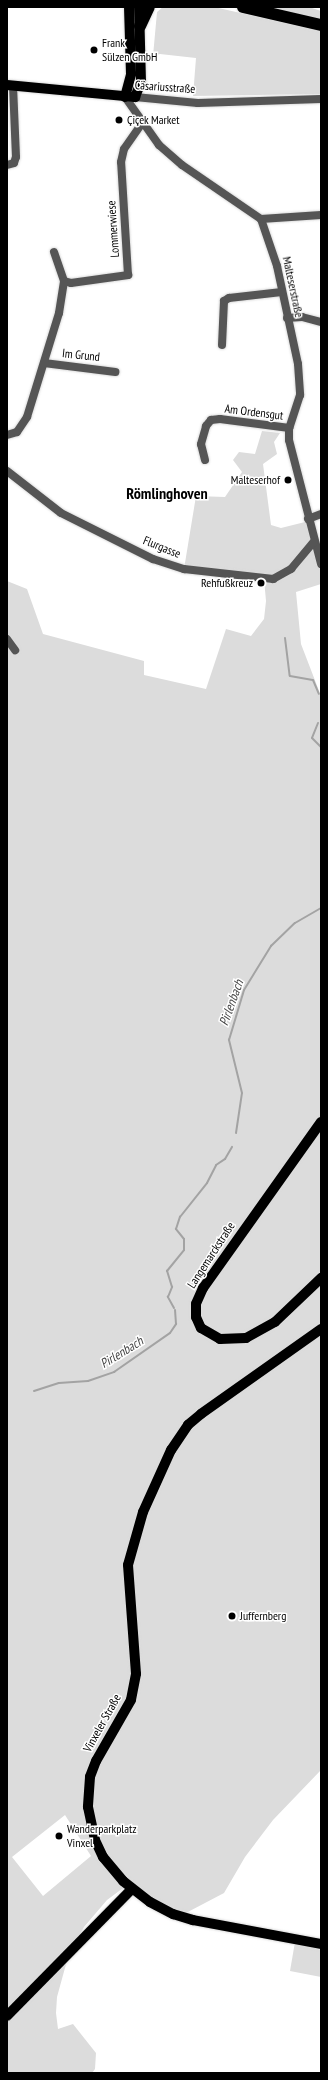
<!DOCTYPE html>
<meta charset="utf-8">
<style>
body{margin:0}
#map{position:relative;width:328px;height:2080px;overflow:hidden;background:#fff;font-family:"PT Sans Narrow",sans-serif}
div>[style]{position:absolute}
.green>*{inset:0;background:#dcdcdc}
.stream>*{height:2px;margin:-1px;padding:0 1px;transform-origin:1px;border-radius:1px;background:#a3a3a3}
.roads{filter:drop-shadow(0 0 1px #dbdbdb) drop-shadow(0 0 1px #dbdbdb)}
.minor>*{height:8px;margin:-4px;padding:0 4px;transform-origin:4px;border-radius:4px;background:#555}
.major>*{height:10px;margin:-5px;padding:0 5px;transform-origin:5px;border-radius:5px;background:#000}
.highway>*{height:12px;margin:-6px;padding:0 6px;transform-origin:6px;border-radius:6px;background:#000}
.dots>*{width:11px;height:11px;translate:-50% -50%;box-sizing:border-box;border:2px solid #fff;border-radius:50%}
span{translate:-50% -50%;white-space:nowrap;text-align:center;line-height:1.15;-webkit-text-stroke:3px #fff;paint-order:stroke}
.poi-label{font-size:12px;color:#000}
.left{translate:0 -50%;text-align:left}
.right{translate:-100% -50%;text-align:right}
.street-label{font-size:12px;color:#000}
.water-label{font-size:13px;color:#444;font-style:italic}
.district-label{font-size:16px;color:#000;font-weight:700}
.frame{position:absolute;inset:0;border:8px solid #000;pointer-events:none}
</style>
<div id="map">
<div class="green">
<div style="clip-path:polygon(163px 7px,214px 7px,321px 31px,321px 94px,193px 96px,196px 58px,160px 54px,153px 56px,157px 12px)"></div>
<div style="clip-path:polygon(268px 7px,309px 7px,321px 11px,321px 20px)"></div>
<div style="clip-path:polygon(evenodd,262px 431px,280px 433px,274px 442px,277px 454px,263px 464px,271px 525px,281px 528px,309px 521px,321px 564px,321px 584px,296px 592px,301px 644px,321px 696px,321px 1770px,273px 1820px,245px 1857px,224px 1893px,184px 1914px,160px 1904px,130px 1883px,107px 1900px,84px 1927px,68px 1957px,57px 1997px,56px 2013px,58px 2029px,73px 2024px,96px 2053px,95px 2069px,92px 2073px,7px 2073px,7px 581px,27px 589px,43px 634px,144px 661px,144px 675px,206px 689px,226px 629px,251px 636px,264px 619px,266px 601px,264px 579px,184px 569px,196px 496px,225px 497px,242px 472px,233px 460px,239px 452px,255px 454px,262px 431px,65px 1815px,91px 1856px,43px 1896px,12px 1857px,65px 1815px)"></div>
<div style="clip-path:polygon(295px 1942px,321px 1950px,321px 1977px,290px 1971px)"></div>
</div>
<div class="stream">
<div style="left:285px;top:638px;width:38px;rotate:83deg"></div>
<div style="left:290px;top:676px;width:23px;rotate:10deg"></div>
<div style="left:313px;top:680px;width:15px;rotate:67deg"></div>
<div style="left:318px;top:723px;width:16px;rotate:112deg"></div>
<div style="left:312px;top:738px;width:13px;rotate:45deg"></div>
<div style="left:236px;top:1133px;width:40px;rotate:-81.5deg"></div>
<div style="left:242px;top:1093px;width:55px;rotate:-103.8deg"></div>
<div style="left:229px;top:1040px;width:52px;rotate:-73.3deg"></div>
<div style="left:244px;top:990px;width:52px;rotate:-58.5deg"></div>
<div style="left:271px;top:946px;width:33px;rotate:-44deg"></div>
<div style="left:295px;top:923px;width:30px;rotate:-30deg"></div>
<div style="left:174px;top:1308px;width:13px;rotate:-119deg"></div>
<div style="left:168px;top:1297px;width:11px;rotate:-68deg"></div>
<div style="left:172px;top:1287px;width:17px;rotate:-107deg"></div>
<div style="left:167px;top:1271px;width:27px;rotate:-51deg"></div>
<div style="left:184px;top:1250px;width:11px;rotate:-90deg"></div>
<div style="left:184px;top:1239px;width:13px;rotate:-129deg"></div>
<div style="left:176px;top:1229px;width:13px;rotate:-72deg"></div>
<div style="left:180px;top:1217px;width:43px;rotate:-51.5deg"></div>
<div style="left:207px;top:1183px;width:20px;rotate:-63deg"></div>
<div style="left:216px;top:1165px;width:11px;rotate:-34deg"></div>
<div style="left:225px;top:1159px;width:14px;rotate:-60deg"></div>
<div style="left:34px;top:1391px;width:26px;rotate:-18deg"></div>
<div style="left:59px;top:1383px;width:29px;rotate:-4deg"></div>
<div style="left:88px;top:1381px;width:28px;rotate:-19deg"></div>
<div style="left:114px;top:1372px;width:68px;rotate:-34.9deg"></div>
<div style="left:170px;top:1333px;width:11px;rotate:-56deg"></div>
<div style="left:176px;top:1324px;width:14px;rotate:-94deg"></div>
</div>
<div class="roads">
<div class="minor">
<div style="left:125px;top:97px;width:59px;rotate:54.7deg"></div>
<div style="left:159px;top:145px;width:30px;rotate:41deg"></div>
<div style="left:182px;top:165px;width:96px;rotate:34.4deg"></div>
<div style="left:261px;top:219px;width:50px;rotate:71.2deg"></div>
<div style="left:277px;top:266px;width:100px;rotate:77.9deg"></div>
<div style="left:298px;top:364px;width:31px;rotate:86deg"></div>
<div style="left:300px;top:395px;width:35px;rotate:108deg"></div>
<div style="left:289px;top:428px;width:12px;rotate:90deg"></div>
<div style="left:289px;top:440px;width:128px;rotate:75.5deg"></div>
<div style="left:135px;top:97px;width:63px;rotate:5.4deg"></div>
<div style="left:198px;top:103px;width:123px;rotate:-1.9deg"></div>
<div style="left:7px;top:165px;width:7px;rotate:-16deg"></div>
<div style="left:14px;top:163px;width:6px;rotate:-72deg"></div>
<div style="left:16px;top:157px;width:72px;rotate:-92.4deg"></div>
<div style="left:261px;top:219px;width:60px;rotate:-3.8deg"></div>
<div style="left:54px;top:252px;width:31px;rotate:71deg"></div>
<div style="left:64px;top:281px;width:7px;rotate:16deg"></div>
<div style="left:71px;top:283px;width:58px;rotate:-8deg"></div>
<div style="left:128px;top:275px;width:113px;rotate:-93.5deg"></div>
<div style="left:121px;top:162px;width:13px;rotate:-77deg"></div>
<div style="left:124px;top:149px;width:32px;rotate:-55deg"></div>
<div style="left:287px;top:318px;width:15px;rotate:-4deg"></div>
<div style="left:302px;top:317px;width:20px;rotate:15deg"></div>
<div style="left:222px;top:345px;width:44px;rotate:-87.4deg"></div>
<div style="left:224px;top:301px;width:6px;rotate:-31deg"></div>
<div style="left:229px;top:298px;width:53px;rotate:-6.5deg"></div>
<div style="left:44px;top:363px;width:72px;rotate:7.2deg"></div>
<div style="left:7px;top:435px;width:10px;rotate:-17deg"></div>
<div style="left:17px;top:432px;width:18px;rotate:-56deg"></div>
<div style="left:27px;top:417px;width:109px;rotate:-72.9deg"></div>
<div style="left:59px;top:313px;width:32px;rotate:-81deg"></div>
<div style="left:205px;top:460px;width:16px;rotate:-104deg"></div>
<div style="left:201px;top:444px;width:19px;rotate:-74deg"></div>
<div style="left:206px;top:426px;width:8px;rotate:-50deg"></div>
<div style="left:211px;top:420px;width:9px;rotate:-6deg"></div>
<div style="left:220px;top:419px;width:70px;rotate:7.4deg"></div>
<div style="left:7px;top:471px;width:68px;rotate:37.9deg"></div>
<div style="left:61px;top:513px;width:103px;rotate:26.6deg"></div>
<div style="left:153px;top:559px;width:33px;rotate:18deg"></div>
<div style="left:184px;top:569px;width:90px;rotate:6.4deg"></div>
<div style="left:273px;top:579px;width:21px;rotate:-29deg"></div>
<div style="left:291px;top:569px;width:35px;rotate:-50deg"></div>
<div style="left:308px;top:519px;width:14px;rotate:-21deg"></div>
<div style="left:7px;top:639px;width:14px;rotate:54deg"></div>
</div>
<div class="major">
<div style="left:7px;top:85px;width:129px;rotate:5.4deg"></div>
<div style="left:135px;top:97px;width:16px;rotate:-68deg"></div>
<div style="left:141px;top:82px;width:75px;rotate:-91.5deg"></div>
<div style="left:125px;top:97px;width:24px;rotate:-75deg"></div>
<div style="left:131px;top:74px;width:67px;rotate:-91.7deg"></div>
<div style="left:321px;top:1122px;width:204px;rotate:125.4deg"></div>
<div style="left:203px;top:1288px;width:17px;rotate:114deg"></div>
<div style="left:196px;top:1304px;width:13px;rotate:90deg"></div>
<div style="left:196px;top:1317px;width:12px;rotate:66deg"></div>
<div style="left:201px;top:1328px;width:22px;rotate:30deg"></div>
<div style="left:220px;top:1339px;width:26px;rotate:-2deg"></div>
<div style="left:246px;top:1338px;width:33px;rotate:-29deg"></div>
<div style="left:275px;top:1322px;width:64px;rotate:-43.7deg"></div>
<div style="left:321px;top:1329px;width:147px;rotate:144.7deg"></div>
<div style="left:201px;top:1414px;width:17px;rotate:140deg"></div>
<div style="left:188px;top:1425px;width:30px;rotate:124deg"></div>
<div style="left:171px;top:1450px;width:68px;rotate:114.3deg"></div>
<div style="left:143px;top:1512px;width:55px;rotate:105.8deg"></div>
<div style="left:128px;top:1565px;width:109px;rotate:85.8deg"></div>
<div style="left:136px;top:1674px;width:26px;rotate:101deg"></div>
<div style="left:131px;top:1700px;width:70px;rotate:119.8deg"></div>
<div style="left:96px;top:1761px;width:17px;rotate:111deg"></div>
<div style="left:90px;top:1777px;width:30px;rotate:94deg"></div>
<div style="left:88px;top:1807px;width:34px;rotate:78deg"></div>
<div style="left:95px;top:1840px;width:19px;rotate:65deg"></div>
<div style="left:103px;top:1857px;width:31px;rotate:50deg"></div>
<div style="left:123px;top:1881px;width:34px;rotate:38deg"></div>
<div style="left:150px;top:1902px;width:26px;rotate:28deg"></div>
<div style="left:173px;top:1914px;width:21px;rotate:17deg"></div>
<div style="left:193px;top:1920px;width:130px;rotate:10.6deg"></div>
<div style="left:7px;top:2016px;width:178px;rotate:-45.5deg"></div>
</div>
<div class="highway">
<div style="left:243px;top:7px;width:80px;rotate:13deg"></div>
<div style="left:140px;top:26px;width:21px;rotate:-65deg"></div>
</div>
</div>
<div class="dots">
<div style="left:94px;top:50px;background:#000"></div>
<div style="left:119px;top:120px;background:#000"></div>
<div style="left:288px;top:480px;background:#000"></div>
<div style="left:261px;top:583px;background:#000"></div>
<div style="left:232px;top:1616px;background:#000"></div>
<div style="left:59px;top:1836px;background:#000"></div>
</div>
<div class="poi-label">
<span class="left" style="left:102px;top:50px">Frank<br>Sülzen GmbH</span>
<span class="left" style="left:127px;top:120px">Çiçek Market</span>
<span class="right" style="left:280px;top:480px">Malteserhof</span>
<span class="right" style="left:253px;top:583px">Rehfußkreuz</span>
<span class="left" style="left:240px;top:1616px">Juffernberg</span>
<span class="left" style="left:67px;top:1836px">Wanderparkplatz<br>Vinxel</span>
</div>
<div class="street-label">
<span style="left:165px;top:87px;rotate:4deg">Cäsariusstraße</span>
<span style="left:113px;top:229px;rotate:-94deg">Lommerwiese</span>
<span style="left:293px;top:287px;rotate:78deg">Malteserstraße</span>
<span style="left:81px;top:355px;rotate:6deg">Im Grund</span>
<span style="left:254px;top:412px;rotate:7deg">Am Ordensgut</span>
<span style="left:162px;top:547px;rotate:22deg">Flurgasse</span>
<span style="left:211px;top:1255px;rotate:-57deg">Langemarckstraße</span>
<span style="left:102px;top:1723px;rotate:-61deg">Vinxeler Straße</span>
</div>
<div class="water-label">
<span style="left:232px;top:1003px;rotate:-70deg">Pirlenbach</span>
<span style="left:122px;top:1353px;rotate:-32deg">Pirlenbach</span>
</div>
<div class="district-label">
<span style="left:167px;top:493px">Römlinghoven</span>
</div>
<div class="frame"></div>
</div>
